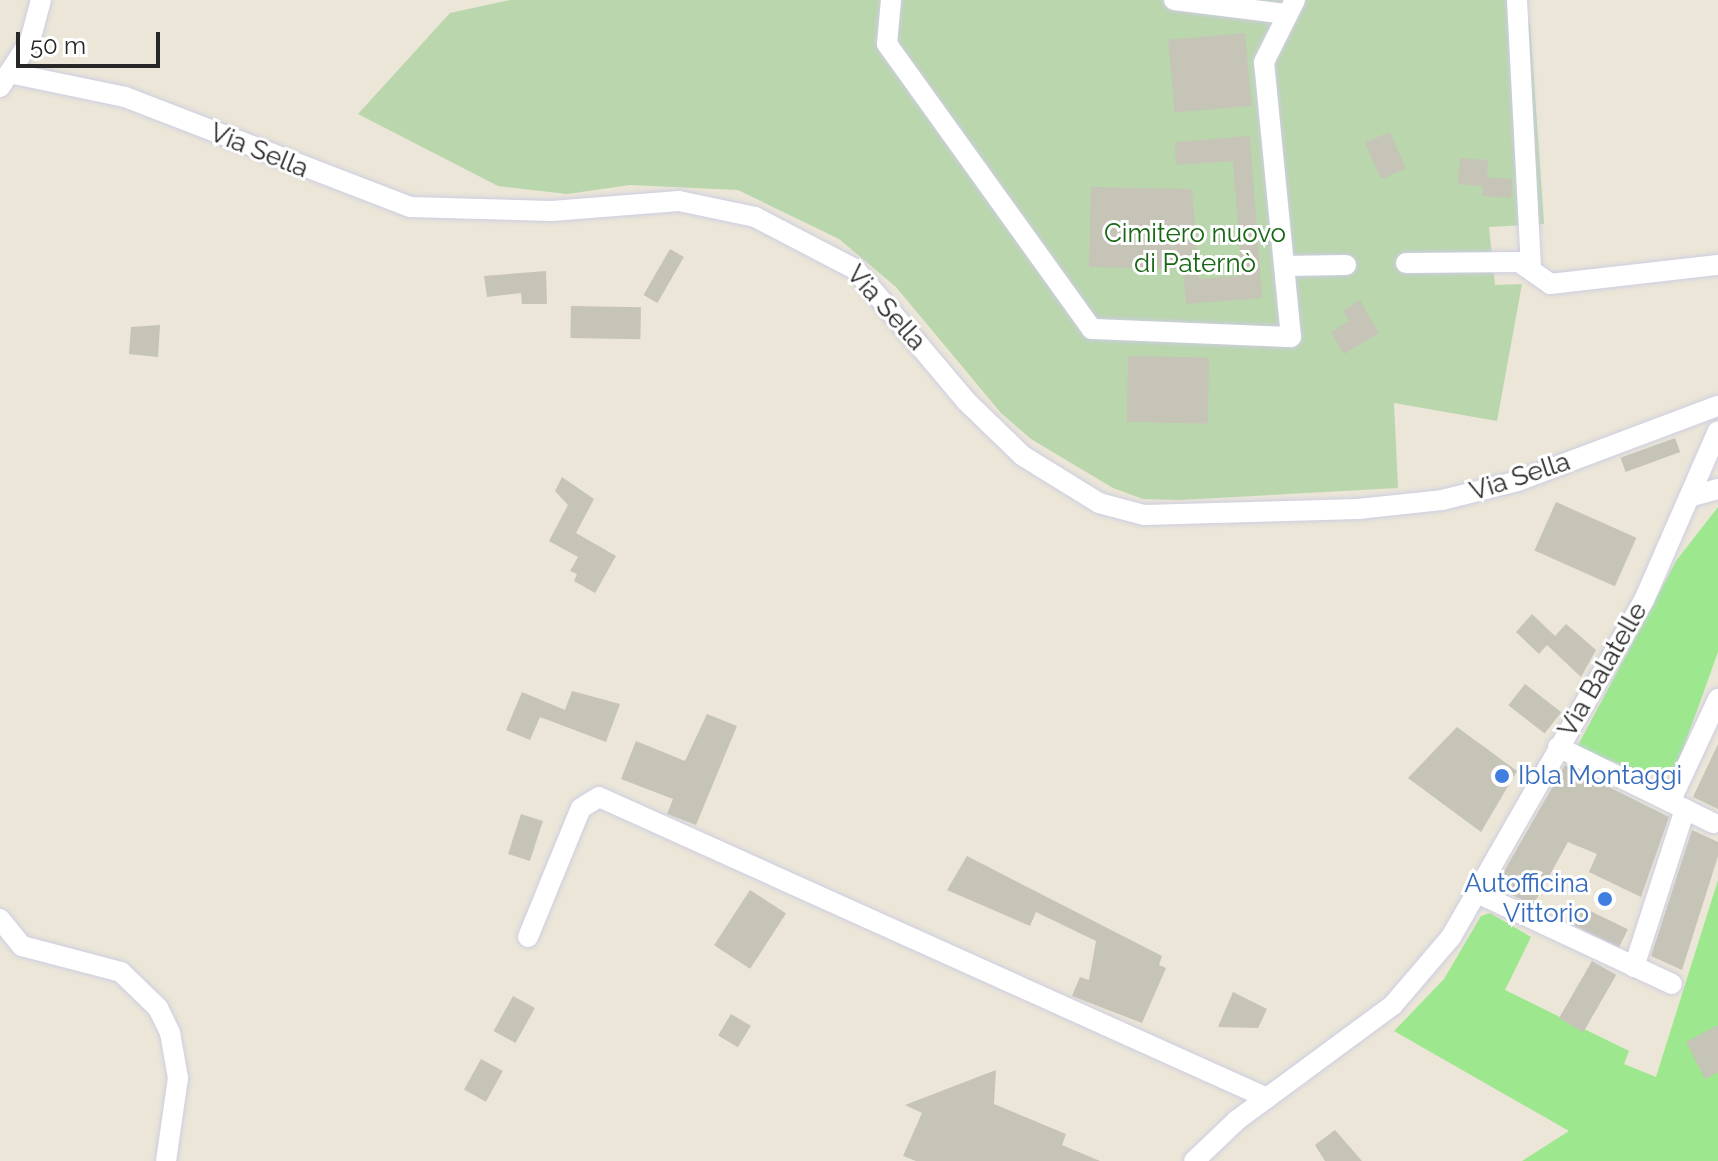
<!DOCTYPE html>
<meta charset="utf-8">
<style>
body{margin:0}
#map{position:relative;width:1718px;height:1161px;overflow:hidden;background:#ebe6d7;font-family:Raleway,sans-serif}
div>[style]{position:absolute}
.green>*{inset:0;background:#9de78f}
.cemetery>*{inset:0;background:#bad6ad}
.building>*{inset:0;background:#c6c3b7;transform-origin:0 0}
.roads{filter:drop-shadow(0 0 2px #cdcde2) drop-shadow(0 0 2px #cdcde2)}
.minor>*{height:20px;margin:-10px;padding:0 10px;transform-origin:10px;border-radius:10px;background:#fff}
.dots>*{width:22px;height:22px;translate:-50% -50%;box-sizing:border-box;border:4px solid #fff;border-radius:50%}
span{translate:-50% -50%;white-space:nowrap;text-align:center;line-height:1.15;-webkit-text-stroke:6px #fff;paint-order:stroke}
.street-label{font-size:26px;color:#272727}
.park-label{font-size:26px;color:#176714}
.shop-label{font-size:26px;color:#366cbe}
.left{translate:0 -50%;text-align:left}
.right{translate:-100% -50%;text-align:right}
.scale{position:absolute;left:16px;top:32px;width:144px;height:36px;box-sizing:border-box;border:4px solid #272727;border-top:0;padding-left:10px;font-size:24px;line-height:28px;white-space:nowrap;color:#272727;-webkit-text-stroke:6px #fff;paint-order:stroke}
</style>
<div id="map">
<div class="green">
<div style="clip-path:polygon(1718px 507px,1718px 652px,1677px 766px,1664px 776px,1652px 775px,1576px 749px,1676px 561px)"></div>
<div style="clip-path:polygon(1718px 880px,1718px 1161px,1522px 1161px,1569px 1131px,1394px 1031px,1444px 979px,1481px 916px,1490px 913px,1531px 937px,1505px 990px,1629px 1051px,1624px 1064px,1656px 1077px)"></div>
</div>
<div class="cemetery">
<div style="clip-path:polygon(510px 0,1522px 0,1523px 24px,1530px 23px,1544px 224px,1489px 227px,1495px 285px,1522px 284px,1497px 421px,1394px 403px,1398px 488px,1179px 500px,1143px 499px,1113px 488px,1031px 439px,1001px 413px,896px 287px,839px 239px,738px 190px,630px 185px,567px 194px,498px 186px,358px 114px,450px 13px)"></div>
</div>
<div class="building">
<div style="left:1245px;top:33px;width:73px;height:77px;rotate:85deg"></div>
<div style="left:1390px;top:132px;width:40px;height:27px;rotate:67deg"></div>
<div style="clip-path:polygon(1250px 136px,1262px 298px,1186px 304px,1183px 269px,1089px 267px,1091px 187px,1192px 189px,1199px 279px,1242px 276px,1233px 161px,1176px 165px,1175px 142px)"></div>
<div style="clip-path:polygon(1460px 158px,1488px 160px,1487px 177px,1512px 179px,1511px 198px,1482px 196px,1482px 186px,1458px 184px)"></div>
<div style="left:670px;top:249px;width:16px;height:53px;rotate:30deg"></div>
<div style="clip-path:polygon(546px 271px,547px 304px,522px 304px,521px 293px,487px 297px,484px 276px)"></div>
<div style="clip-path:polygon(1360px 300px,1379px 333px,1344px 354px,1331px 332px,1349px 321px,1343px 311px)"></div>
<div style="left:571px;top:306px;width:70px;height:32px;rotate:1deg"></div>
<div style="clip-path:polygon(160px 325px,158px 357px,129px 354px,131px 327px)"></div>
<div style="left:1128px;top:356px;width:81px;height:66px;rotate:1deg"></div>
<div style="left:1675px;top:438px;width:15px;height:58px;rotate:70deg"></div>
<div style="clip-path:polygon(562px 477px,594px 499px,576px 533px,616px 556px,595px 593px,574px 581px,577px 574px,570px 571px,578px 557px,549px 541px,568px 505px,555px 491px)"></div>
<div style="left:1556px;top:502px;width:88px;height:53px;rotate:24deg"></div>
<div style="clip-path:polygon(1532px 614px,1555px 636px,1566px 624px,1596px 650px,1581px 677px,1547px 645px,1539px 654px,1516px 632px)"></div>
<div style="left:1525px;top:684px;width:46px;height:27px;rotate:38deg"></div>
<div style="clip-path:polygon(572px 691px,620px 704px,606px 742px,540px 717px,530px 740px,506px 730px,522px 692px,565px 710px)"></div>
<div style="clip-path:polygon(707px 714px,737px 726px,696px 825px,667px 814px,673px 799px,621px 779px,636px 741px,685px 761px)"></div>
<div style="clip-path:polygon(1457px 727px,1517px 771px,1481px 832px,1408px 778px)"></div>
<div style="clip-path:polygon(1718px 744px,1718px 809px,1693px 797px)"></div>
<div style="clip-path:polygon(1565px 765px,1669px 817px,1641px 897px,1589px 872px,1597px 854px,1568px 842px,1533px 905px,1495px 887px)"></div>
<div style="left:521px;top:814px;width:23px;height:42px;rotate:18deg"></div>
<div style="clip-path:polygon(1692px 830px,1718px 842px,1718px 856px,1682px 970px,1651px 956px)"></div>
<div style="clip-path:polygon(967px 856px,1162px 956px,1159px 965px,1166px 968px,1142px 1023px,1072px 996px,1080px 977px,1089px 980px,1096px 941px,1036px 912px,1030px 926px,947px 890px)"></div>
<div style="left:750px;top:890px;width:43px;height:66px;rotate:33deg"></div>
<div style="left:1582px;top:907px;width:51px;height:20px;rotate:26deg"></div>
<div style="left:1592px;top:961px;width:28px;height:66px;rotate:30deg"></div>
<div style="clip-path:polygon(1233px 992px,1267px 1009px,1258px 1028px,1218px 1027px)"></div>
<div style="left:513px;top:996px;width:25px;height:40px;rotate:29deg"></div>
<div style="left:731px;top:1014px;width:23px;height:25px;rotate:31deg"></div>
<div style="clip-path:polygon(1718px 1025px,1718px 1072px,1705px 1079px,1686px 1042px)"></div>
<div style="left:481px;top:1059px;width:25px;height:35px;rotate:29deg"></div>
<div style="clip-path:polygon(996px 1070px,994px 1104px,1066px 1134px,1062px 1145px,1100px 1161px,916px 1161px,903px 1156px,922px 1113px,905px 1105px)"></div>
<div style="clip-path:polygon(1335px 1130px,1362px 1161px,1325px 1161px,1315px 1145px)"></div>
</div>
<div class="roads">
<div class="minor">
<div style="left:891px;top:0;width:44px;rotate:95.2deg"></div>
<div style="left:887px;top:44px;width:351px;rotate:54.3deg"></div>
<div style="left:1092px;top:329px;width:199px;rotate:2.3deg"></div>
<div style="left:1291px;top:337px;width:276px;rotate:-95.6deg"></div>
<div style="left:1264px;top:62px;width:69px;rotate:-63.4deg"></div>
<div style="left:1174px;top:0;width:114px;rotate:7.1deg"></div>
<div style="left:1517px;top:0;width:270px;rotate:87deg"></div>
<div style="left:14px;top:74px;width:113px;rotate:11.7deg"></div>
<div style="left:125px;top:97px;width:305px;rotate:21.1deg"></div>
<div style="left:410px;top:207px;width:142px;rotate:1.6deg"></div>
<div style="left:552px;top:211px;width:127px;rotate:-4.5deg"></div>
<div style="left:679px;top:201px;width:78px;rotate:11.9deg"></div>
<div style="left:755px;top:217px;width:113px;rotate:27.5deg"></div>
<div style="left:855px;top:269px;width:172px;rotate:49.9deg"></div>
<div style="left:966px;top:401px;width:79px;rotate:44deg"></div>
<div style="left:1023px;top:456px;width:89px;rotate:31.7deg"></div>
<div style="left:1099px;top:503px;width:47px;rotate:14.9deg"></div>
<div style="left:1144px;top:515px;width:214px;rotate:-1.6deg"></div>
<div style="left:1358px;top:509px;width:84px;rotate:-6.1deg"></div>
<div style="left:1442px;top:500px;width:78px;rotate:-14deg"></div>
<div style="left:1518px;top:481px;width:214px;rotate:-20.6deg"></div>
<div style="left:0;top:87px;width:55px;rotate:-56.9deg"></div>
<div style="left:30px;top:41px;width:42px;rotate:-75deg"></div>
<div style="left:1406px;top:263px;width:113px;rotate:-0.5deg"></div>
<div style="left:1519px;top:262px;width:38px;rotate:35deg"></div>
<div style="left:1550px;top:284px;width:169px;rotate:-6.5deg"></div>
<div style="left:1285px;top:266px;width:61px;rotate:-0.9deg"></div>
<div style="left:1692px;top:496px;width:27px;rotate:-15deg"></div>
<div style="left:1558px;top:747px;width:173px;rotate:26.1deg"></div>
<div style="left:1670px;top:802px;width:114px;rotate:-65deg"></div>
<div style="left:1477px;top:893px;width:215px;rotate:25deg"></div>
<div style="left:0;top:919px;width:35px;rotate:51deg"></div>
<div style="left:22px;top:946px;width:102px;rotate:14.7deg"></div>
<div style="left:121px;top:972px;width:52px;rotate:44.2deg"></div>
<div style="left:158px;top:1008px;width:28px;rotate:64deg"></div>
<div style="left:170px;top:1033px;width:46px;rotate:79.9deg"></div>
<div style="left:178px;top:1078px;width:84px;rotate:98.2deg"></div>
<div style="left:528px;top:937px;width:139px;rotate:-67.7deg"></div>
<div style="left:581px;top:808px;width:21px;rotate:-31deg"></div>
<div style="left:599px;top:797px;width:733px;rotate:24.26deg"></div>
<div style="left:1634px;top:967px;width:166px;rotate:-72.1deg"></div>
<div style="left:1194px;top:1161px;width:59px;rotate:-43.6deg"></div>
<div style="left:1237px;top:1120px;width:194px;rotate:-36.4deg"></div>
<div style="left:1393px;top:1005px;width:89px;rotate:-49.5deg"></div>
<div style="left:1451px;top:937px;width:388px;rotate:-60.2deg"></div>
<div style="left:1644px;top:600px;width:184px;rotate:-66.4deg"></div>
</div>
</div>
<div class="dots">
<div style="left:1502px;top:776px;background:#3f7fe0"></div>
<div style="left:1605px;top:899px;background:#3f7fe0"></div>
</div>
<div class="street-label">
<span style="left:259px;top:151px;rotate:22deg">Via Sella</span>
<span style="left:886px;top:308px;rotate:48deg">Via Sella</span>
<span style="left:1520px;top:477px;rotate:-18deg">Via Sella</span>
<span style="left:1603px;top:670px;rotate:-60deg">Via Balatelle</span>
</div>
<div class="park-label">
<span style="left:1195px;top:249px">Cimitero nuovo<br>di Paternò</span>
</div>
<div class="shop-label">
<span class="left" style="left:1518px;top:776px">Ibla Montaggi</span>
<span class="right" style="left:1589px;top:899px">Autofficina<br>Vittorio</span>
</div>
<div class="scale">50 m</div>
</div>
